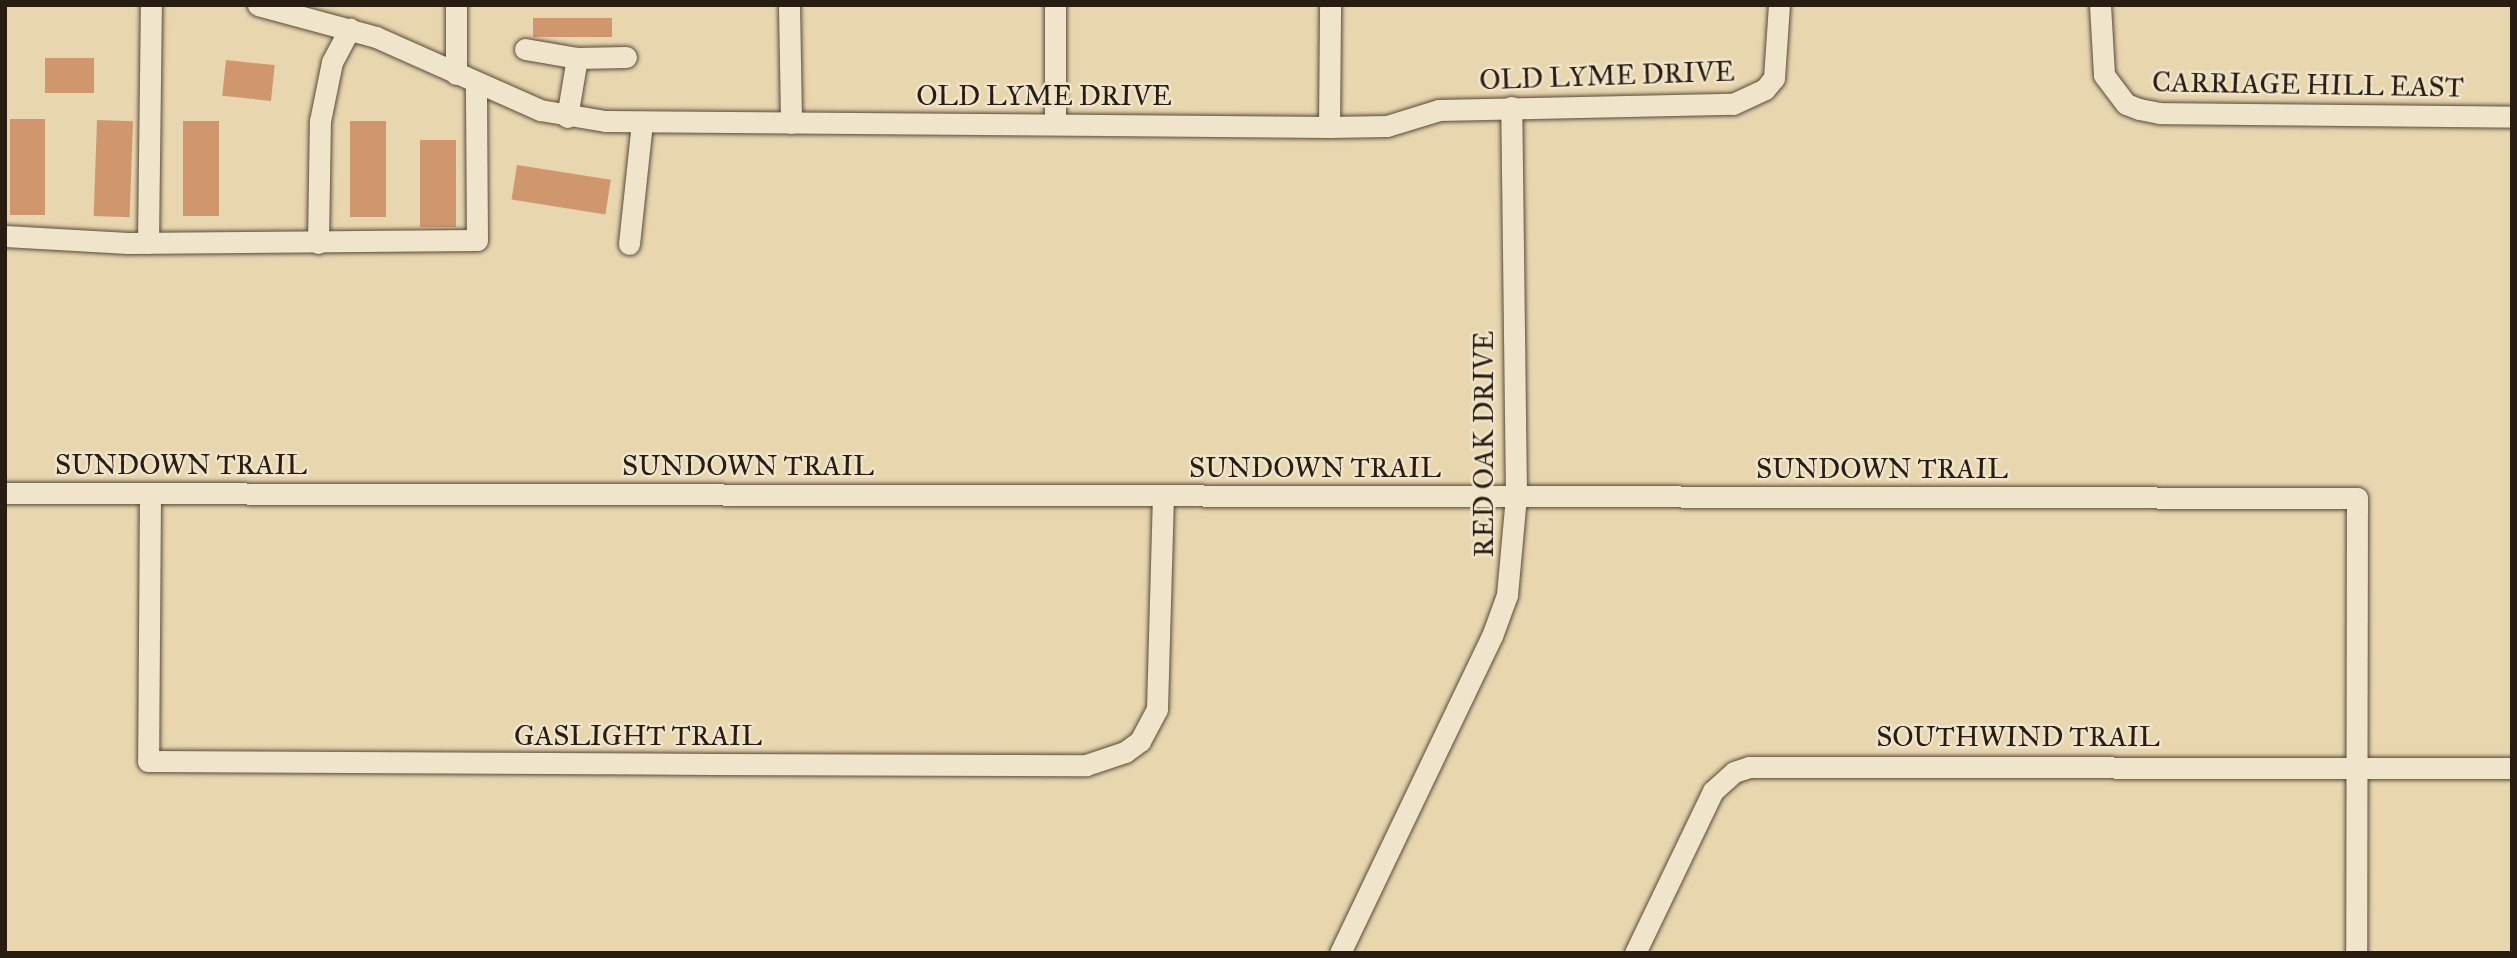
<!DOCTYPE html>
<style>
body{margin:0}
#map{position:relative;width:2517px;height:958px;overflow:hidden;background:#e8d6af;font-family:"IM FELL Great Primer",serif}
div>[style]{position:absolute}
.building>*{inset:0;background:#d0976f;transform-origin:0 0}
.roads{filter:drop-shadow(0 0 2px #594b39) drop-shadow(0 0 2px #594b39)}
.minor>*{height:21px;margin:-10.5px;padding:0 10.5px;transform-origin:10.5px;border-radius:10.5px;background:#f0e4cb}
span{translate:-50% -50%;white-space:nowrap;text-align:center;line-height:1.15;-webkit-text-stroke:5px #f0e4cb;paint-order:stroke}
.street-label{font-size:28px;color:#291d12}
.frame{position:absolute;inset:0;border:7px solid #291d12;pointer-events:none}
</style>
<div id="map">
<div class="building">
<div style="left:533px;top:18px;width:79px;height:19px"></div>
<div style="left:45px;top:58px;width:49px;height:35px"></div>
<div style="left:226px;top:60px;width:49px;height:36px;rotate:6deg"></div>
<div style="left:10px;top:119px;width:35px;height:96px"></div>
<div style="left:97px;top:120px;width:36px;height:96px;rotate:2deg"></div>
<div style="left:183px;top:121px;width:36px;height:95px"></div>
<div style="left:350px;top:121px;width:36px;height:96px"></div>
<div style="left:420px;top:140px;width:36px;height:87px"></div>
<div style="left:517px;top:165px;width:95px;height:35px;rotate:9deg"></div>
</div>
<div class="roads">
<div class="minor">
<div style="left:258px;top:5px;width:122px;rotate:15.2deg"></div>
<div style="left:376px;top:37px;width:180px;rotate:24deg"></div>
<div style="left:540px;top:110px;width:66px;rotate:9.6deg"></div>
<div style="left:605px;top:121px;width:724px;rotate:0.47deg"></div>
<div style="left:1329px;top:127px;width:58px;rotate:-1deg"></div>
<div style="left:1387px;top:126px;width:54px;rotate:-17.1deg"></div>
<div style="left:1439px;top:110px;width:294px;rotate:-1.2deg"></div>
<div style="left:1733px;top:104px;width:35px;rotate:-25deg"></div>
<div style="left:1765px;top:89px;width:14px;rotate:-51deg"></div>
<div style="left:1774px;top:78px;width:73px;rotate:-86.1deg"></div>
<div style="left:456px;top:5px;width:69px;rotate:90deg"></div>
<div style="left:789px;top:5px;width:118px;rotate:89deg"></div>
<div style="left:1055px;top:5px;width:117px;rotate:90deg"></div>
<div style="left:2100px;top:5px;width:70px;rotate:86.7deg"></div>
<div style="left:2104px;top:75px;width:36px;rotate:53deg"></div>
<div style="left:2126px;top:104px;width:14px;rotate:21deg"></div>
<div style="left:2139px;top:109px;width:20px;rotate:11deg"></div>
<div style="left:2159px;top:113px;width:353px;rotate:0.6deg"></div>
<div style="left:525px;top:49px;width:53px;rotate:9.8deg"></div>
<div style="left:567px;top:117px;width:60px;rotate:-80.4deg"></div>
<div style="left:577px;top:58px;width:49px;rotate:-1.2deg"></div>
<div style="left:1329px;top:127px;width:122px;rotate:-89.5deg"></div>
<div style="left:5px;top:236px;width:123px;rotate:3.3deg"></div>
<div style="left:128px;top:243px;width:349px;rotate:-0.5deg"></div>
<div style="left:477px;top:240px;width:156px;rotate:-90.4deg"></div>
<div style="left:148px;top:243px;width:238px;rotate:-89.3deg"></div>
<div style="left:318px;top:243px;width:122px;rotate:-89.1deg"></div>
<div style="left:320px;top:121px;width:60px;rotate:-78.5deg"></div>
<div style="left:332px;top:62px;width:38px;rotate:-62deg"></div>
<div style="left:629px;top:244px;width:123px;rotate:-83.9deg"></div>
<div style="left:5px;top:493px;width:2352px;rotate:0.12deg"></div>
<div style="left:2357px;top:498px;width:455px;rotate:90.1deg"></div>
<div style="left:150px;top:493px;width:268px;rotate:90.4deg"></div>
<div style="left:148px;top:761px;width:565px;rotate:0.3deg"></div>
<div style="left:713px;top:764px;width:373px;rotate:0.2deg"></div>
<div style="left:1086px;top:765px;width:41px;rotate:-18.4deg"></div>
<div style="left:1125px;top:752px;width:19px;rotate:-36deg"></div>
<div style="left:1140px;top:741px;width:36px;rotate:-62deg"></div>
<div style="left:1157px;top:709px;width:213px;rotate:-88.4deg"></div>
<div style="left:1340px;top:953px;width:352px;rotate:-64.4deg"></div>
<div style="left:1492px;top:636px;width:44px;rotate:-69.9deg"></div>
<div style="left:1507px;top:595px;width:99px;rotate:-84.8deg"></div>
<div style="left:1516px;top:496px;width:389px;rotate:-90.7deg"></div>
<div style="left:1635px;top:953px;width:180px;rotate:-64.3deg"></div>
<div style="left:1713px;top:791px;width:28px;rotate:-42deg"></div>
<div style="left:1734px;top:772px;width:16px;rotate:-18deg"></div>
<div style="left:1749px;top:767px;width:763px;rotate:0.08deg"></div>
</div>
</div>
<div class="street-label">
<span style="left:1607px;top:76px;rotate:-2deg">OLD LYME DRIVE</span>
<span style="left:2308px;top:85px;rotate:1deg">CARRIAGE HILL EAST</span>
<span style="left:1044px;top:96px">OLD LYME DRIVE</span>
<span style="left:1484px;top:444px;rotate:-90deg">RED OAK DRIVE</span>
<span style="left:181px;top:465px">SUNDOWN TRAIL</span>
<span style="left:748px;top:466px">SUNDOWN TRAIL</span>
<span style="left:1315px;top:468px">SUNDOWN TRAIL</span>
<span style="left:1882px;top:469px">SUNDOWN TRAIL</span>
<span style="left:638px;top:736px">GASLIGHT TRAIL</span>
<span style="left:2018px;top:737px">SOUTHWIND TRAIL</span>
</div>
<div class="frame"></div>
</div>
